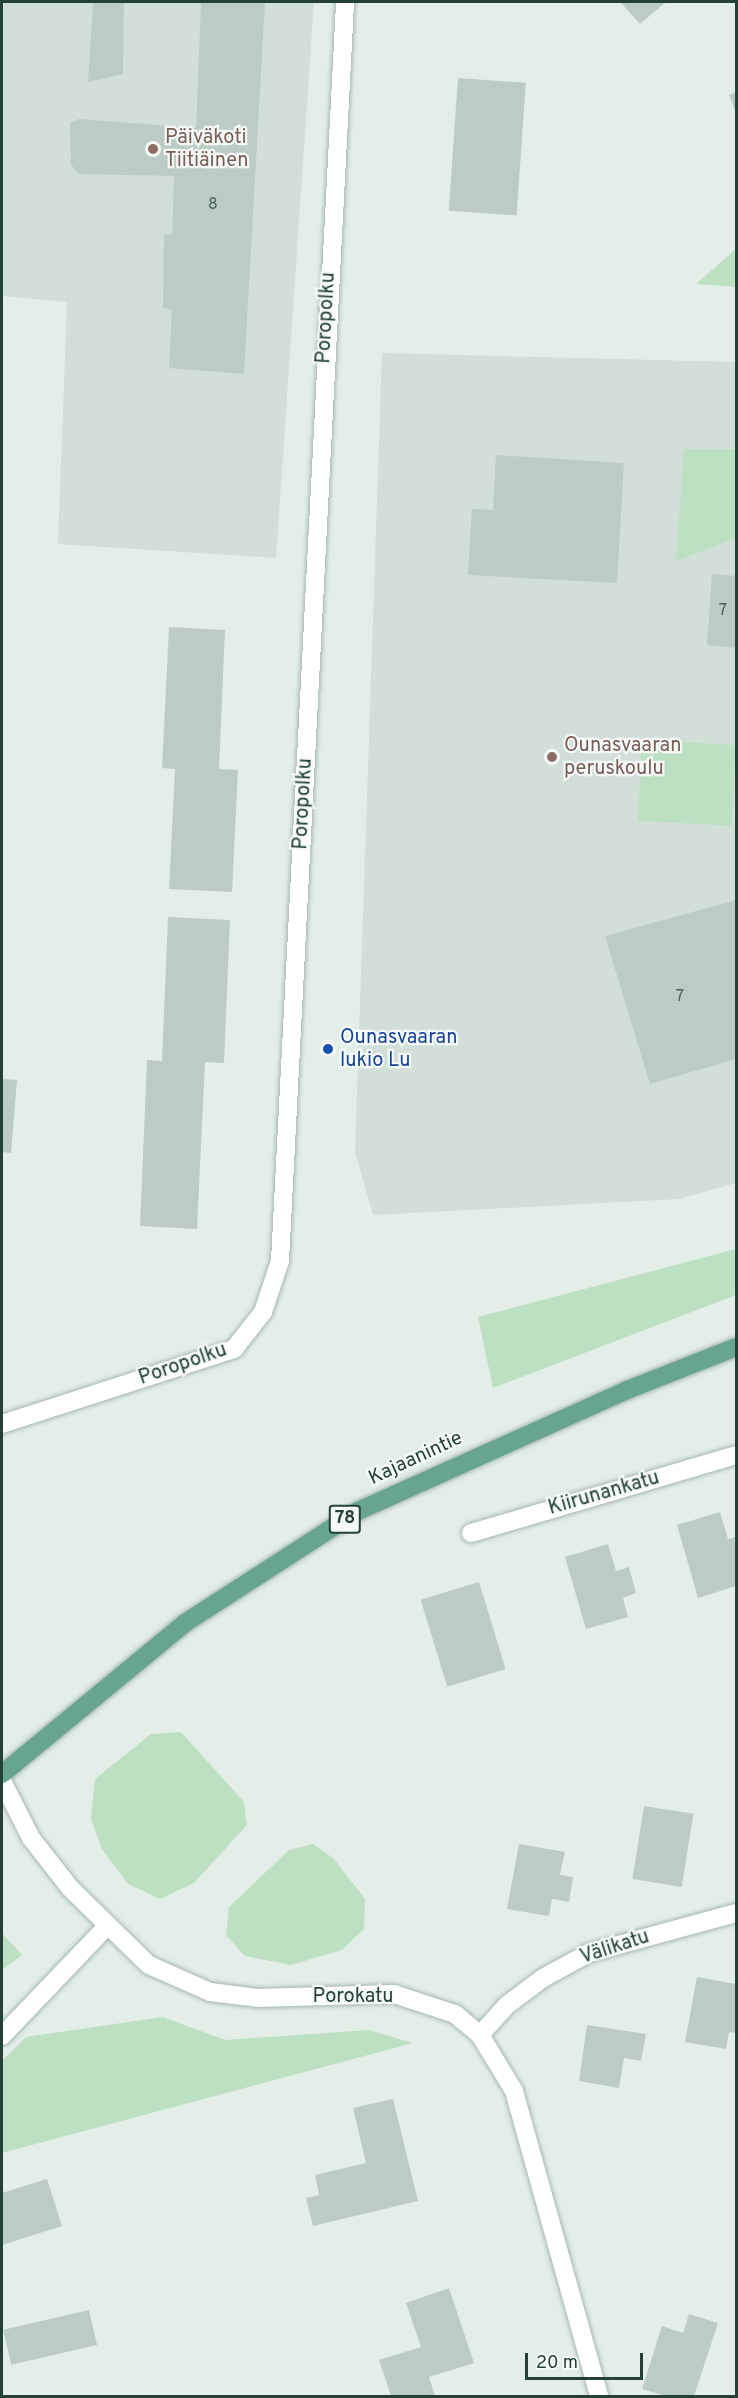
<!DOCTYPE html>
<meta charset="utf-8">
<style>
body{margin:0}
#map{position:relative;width:738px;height:2398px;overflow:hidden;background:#e4eee9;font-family:Overpass,sans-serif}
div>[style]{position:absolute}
.built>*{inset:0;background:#d2ded8}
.green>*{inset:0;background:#bde0c3;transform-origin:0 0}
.building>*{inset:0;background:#bcccc4;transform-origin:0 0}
.roads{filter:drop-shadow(0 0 2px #a6b7b0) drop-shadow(0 0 2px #a6b7b0)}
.street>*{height:18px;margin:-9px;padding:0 9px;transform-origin:9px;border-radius:9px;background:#fff}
.primary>*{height:18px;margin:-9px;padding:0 9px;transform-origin:9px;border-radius:9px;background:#67a58f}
.dots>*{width:16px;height:16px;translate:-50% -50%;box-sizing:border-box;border:3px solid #f5faf7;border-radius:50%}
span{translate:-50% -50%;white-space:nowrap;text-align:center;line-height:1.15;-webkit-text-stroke:4.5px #f5faf7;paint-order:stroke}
.number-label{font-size:16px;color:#49645a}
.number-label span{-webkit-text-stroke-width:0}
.shield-label span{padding:2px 4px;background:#f5faf7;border:2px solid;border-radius:4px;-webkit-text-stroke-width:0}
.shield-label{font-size:18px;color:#234136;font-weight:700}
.education-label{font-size:20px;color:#785e54}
.left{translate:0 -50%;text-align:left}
.street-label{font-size:20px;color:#234136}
.transit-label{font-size:20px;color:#164399}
.frame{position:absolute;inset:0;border:3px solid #234136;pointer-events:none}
.scale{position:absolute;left:525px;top:2353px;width:118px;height:27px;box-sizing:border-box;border:3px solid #234136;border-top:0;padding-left:8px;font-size:18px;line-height:21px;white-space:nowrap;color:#234136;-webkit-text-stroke:4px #f5faf7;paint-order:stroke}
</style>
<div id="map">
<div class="built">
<div style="clip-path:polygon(2px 2px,314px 2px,276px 558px,58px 544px,67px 302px,2px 296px)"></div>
<div style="clip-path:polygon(382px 353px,736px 362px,736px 1183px,679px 1199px,373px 1215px,355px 1152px)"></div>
</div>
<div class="green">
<div style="clip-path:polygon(736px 249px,736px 287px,696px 284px)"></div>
<div style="clip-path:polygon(684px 449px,736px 449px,736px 538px,676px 561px)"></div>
<div style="left:642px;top:740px;width:94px;height:81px;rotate:3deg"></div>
<div style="clip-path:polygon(736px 1249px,736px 1295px,493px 1388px,478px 1317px)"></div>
<div style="clip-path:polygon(181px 1732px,244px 1802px,247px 1825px,194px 1883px,160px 1899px,128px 1884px,102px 1849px,91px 1819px,95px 1779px,151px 1734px)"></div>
<div style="clip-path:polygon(313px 1844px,333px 1858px,365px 1899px,364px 1929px,342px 1950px,291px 1965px,245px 1956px,226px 1935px,229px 1907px,289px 1850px)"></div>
<div style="clip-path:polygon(2px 1933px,22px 1955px,2px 1970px)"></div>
<div style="clip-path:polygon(163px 2017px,225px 2040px,369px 2030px,413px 2043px,2px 2153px,2px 2061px,26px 2037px)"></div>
</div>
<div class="building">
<div style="clip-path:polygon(93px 2px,124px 2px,123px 74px,88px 82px)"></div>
<div style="clip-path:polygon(201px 2px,265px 2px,244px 374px,169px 368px,172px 309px,163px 308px,164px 235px,172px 235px,174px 176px,79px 174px,71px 165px,70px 123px,79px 119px,196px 128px)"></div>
<div style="clip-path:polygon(620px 2px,666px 2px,640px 24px)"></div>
<div style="left:458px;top:78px;width:68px;height:133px;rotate:4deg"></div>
<div style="clip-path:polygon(736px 92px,736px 113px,729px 95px)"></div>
<div style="clip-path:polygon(496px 455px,624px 463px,617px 583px,468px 575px,472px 509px,493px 510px)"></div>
<div style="clip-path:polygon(712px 574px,736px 576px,736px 648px,707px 645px)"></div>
<div style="clip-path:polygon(169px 627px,225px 630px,219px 769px,238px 770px,232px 892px,169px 889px,175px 769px,162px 768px)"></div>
<div style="clip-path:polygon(736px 900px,736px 1059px,650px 1084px,605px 936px)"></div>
<div style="clip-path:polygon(168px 917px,230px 920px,224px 1063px,205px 1062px,197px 1229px,140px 1226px,147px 1060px,162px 1061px)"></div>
<div style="clip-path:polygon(2px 1079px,17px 1080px,11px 1153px,2px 1152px)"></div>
<div style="clip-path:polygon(720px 1512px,728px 1539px,736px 1537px,736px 1586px,698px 1598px,677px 1525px)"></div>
<div style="clip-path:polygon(608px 1544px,616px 1571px,629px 1567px,636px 1593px,623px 1598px,628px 1617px,586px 1629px,565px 1557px)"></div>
<div style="left:479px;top:1582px;width:91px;height:61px;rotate:73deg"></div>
<div style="left:644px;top:1806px;width:50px;height:74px;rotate:9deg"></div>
<div style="clip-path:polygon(519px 1844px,565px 1852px,560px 1875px,573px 1877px,569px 1902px,552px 1899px,549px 1916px,507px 1909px)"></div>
<div style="clip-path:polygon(697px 1977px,736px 1984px,736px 2033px,729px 2032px,726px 2049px,685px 2042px)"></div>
<div style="clip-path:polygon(587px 2025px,646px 2034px,641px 2061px,624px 2058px,619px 2088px,579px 2081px)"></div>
<div style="clip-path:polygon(393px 2099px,418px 2201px,313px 2226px,306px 2198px,319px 2195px,315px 2175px,366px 2163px,353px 2108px)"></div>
<div style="clip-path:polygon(47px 2179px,62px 2226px,2px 2245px,2px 2193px)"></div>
<div style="clip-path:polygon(449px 2288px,474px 2363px,429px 2377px,435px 2396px,391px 2396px,379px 2360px,421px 2347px,406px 2303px)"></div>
<div style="left:89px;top:2310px;width:36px;height:88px;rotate:77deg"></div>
<div style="clip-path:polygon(689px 2314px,718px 2323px,694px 2396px,666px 2396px,642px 2389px,662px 2326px,683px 2333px)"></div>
</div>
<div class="roads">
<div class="street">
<div style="left:2px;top:1424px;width:244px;rotate:-17.9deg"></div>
<div style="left:234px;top:1349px;width:47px;rotate:-51.9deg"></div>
<div style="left:263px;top:1312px;width:54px;rotate:-71.6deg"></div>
<div style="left:280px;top:1261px;width:1261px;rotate:-87.04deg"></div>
<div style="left:471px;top:1533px;width:276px;rotate:-16.4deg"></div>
<div style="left:2px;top:1781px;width:64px;rotate:63deg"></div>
<div style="left:31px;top:1838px;width:63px;rotate:52deg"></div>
<div style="left:70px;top:1888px;width:110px;rotate:44.3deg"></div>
<div style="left:149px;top:1965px;width:67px;rotate:23.9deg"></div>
<div style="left:210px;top:1992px;width:48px;rotate:7.1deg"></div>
<div style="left:258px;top:1998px;width:136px;rotate:-1.7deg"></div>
<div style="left:394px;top:1994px;width:64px;rotate:18.2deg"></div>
<div style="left:455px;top:2014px;width:33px;rotate:40deg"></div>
<div style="left:480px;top:2035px;width:66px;rotate:58.7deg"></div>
<div style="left:514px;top:2091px;width:317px;rotate:74.4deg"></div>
<div style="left:480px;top:2035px;width:40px;rotate:-48deg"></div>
<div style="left:507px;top:2005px;width:45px;rotate:-36.9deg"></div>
<div style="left:543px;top:1978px;width:52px;rotate:-28.5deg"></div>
<div style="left:589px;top:1953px;width:152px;rotate:-15.2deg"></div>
<div style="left:2px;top:2036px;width:152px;rotate:-46.3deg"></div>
</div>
<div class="primary">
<div style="left:2px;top:1774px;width:237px;rotate:-39.5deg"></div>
<div style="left:185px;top:1623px;width:206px;rotate:-32.9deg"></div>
<div style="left:358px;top:1511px;width:295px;rotate:-24.2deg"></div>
<div style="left:627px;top:1390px;width:117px;rotate:-21.5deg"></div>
</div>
</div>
<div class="dots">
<div style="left:153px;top:149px;background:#8d6e63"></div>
<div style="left:552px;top:757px;background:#8d6e63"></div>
<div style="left:328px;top:1049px;background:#1a4fb4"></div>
</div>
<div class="number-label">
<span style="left:213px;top:205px">8</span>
<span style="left:723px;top:611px">7</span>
<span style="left:680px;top:997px">7</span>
</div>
<div class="shield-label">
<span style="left:345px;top:1519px">78</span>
</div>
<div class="education-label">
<span class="left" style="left:165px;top:150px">Päiväkoti<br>Tiitiäinen</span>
<span class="left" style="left:564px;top:758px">Ounasvaaran<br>peruskoulu</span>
</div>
<div class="street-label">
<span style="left:327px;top:318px;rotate:-87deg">Poropolku</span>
<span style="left:304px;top:804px;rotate:-87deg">Poropolku</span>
<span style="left:183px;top:1365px;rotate:-19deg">Poropolku</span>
<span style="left:416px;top:1459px;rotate:-25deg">Kajaanintie</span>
<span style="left:604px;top:1494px;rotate:-16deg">Kiirunankatu</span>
<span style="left:615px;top:1948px;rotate:-18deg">Välikatu</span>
<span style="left:353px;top:1997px">Porokatu</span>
</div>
<div class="transit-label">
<span class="left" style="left:340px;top:1050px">Ounasvaaran<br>lukio Lu</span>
</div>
<div class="frame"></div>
<div class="scale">20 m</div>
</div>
